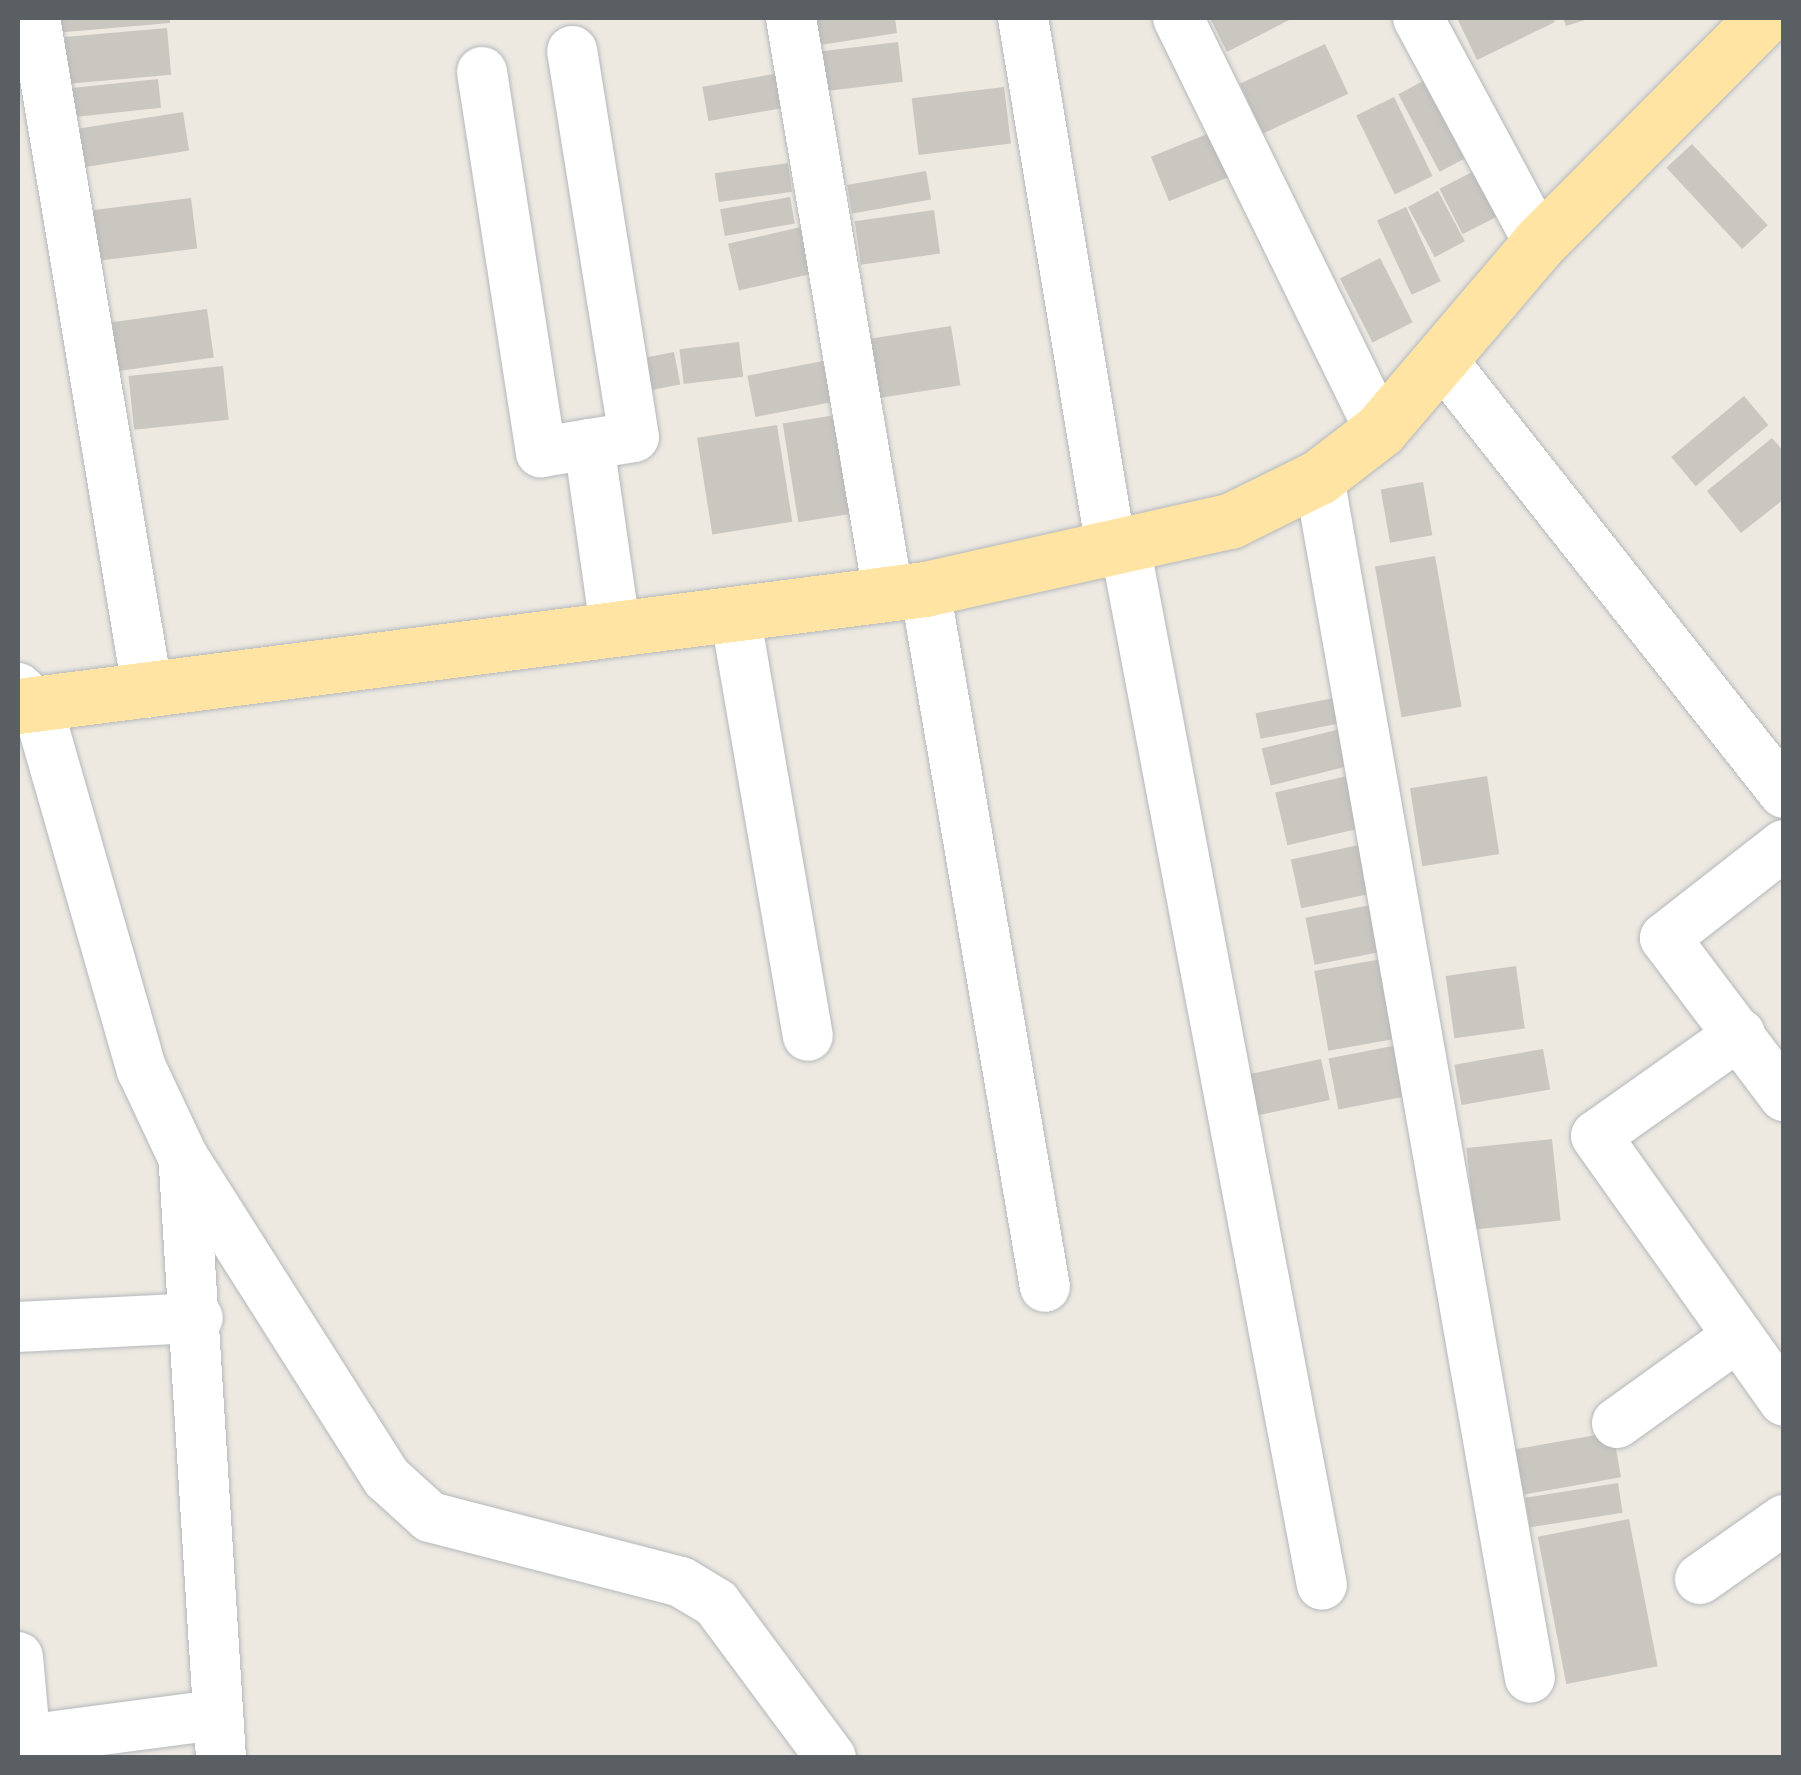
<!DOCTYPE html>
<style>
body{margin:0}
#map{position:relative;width:1801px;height:1775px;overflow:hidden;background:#ede9e1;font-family:"Archivo Narrow",sans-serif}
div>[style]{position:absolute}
.building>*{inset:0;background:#cac6c0;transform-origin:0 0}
.roads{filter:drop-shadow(0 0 2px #b4b8bc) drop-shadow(0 0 2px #b4b8bc)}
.minor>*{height:50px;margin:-25px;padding:0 25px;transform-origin:25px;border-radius:25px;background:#fff}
.major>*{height:55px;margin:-27.5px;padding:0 27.5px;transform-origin:27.5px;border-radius:27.5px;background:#ffe4a4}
span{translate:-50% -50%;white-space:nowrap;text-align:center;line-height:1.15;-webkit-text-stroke:9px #fff;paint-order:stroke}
.frame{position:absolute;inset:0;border:20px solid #5a5f63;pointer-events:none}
</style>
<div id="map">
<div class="building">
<div style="clip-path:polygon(53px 18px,170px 18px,170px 23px,54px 33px)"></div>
<div style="clip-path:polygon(810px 18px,895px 18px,897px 33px,814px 46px)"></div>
<div style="clip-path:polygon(1210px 18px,1293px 18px,1227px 52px)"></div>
<div style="clip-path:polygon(1457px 18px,1553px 18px,1555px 22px,1477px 60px)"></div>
<div style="clip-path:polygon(1563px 18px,1591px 18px,1566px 26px)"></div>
<div style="left:167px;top:28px;width:47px;height:103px;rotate:85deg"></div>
<div style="left:898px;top:42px;width:40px;height:89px;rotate:83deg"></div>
<div style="left:1325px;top:44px;width:55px;height:94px;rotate:65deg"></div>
<div style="left:791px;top:71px;width:35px;height:90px;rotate:80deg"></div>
<div style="left:158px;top:79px;width:29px;height:89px;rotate:84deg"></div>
<div style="left:1423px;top:81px;width:88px;height:28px;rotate:62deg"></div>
<div style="left:1004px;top:87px;width:57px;height:93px;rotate:83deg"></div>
<div style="left:1394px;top:97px;width:88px;height:42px;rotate:64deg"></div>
<div style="left:183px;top:112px;width:39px;height:105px;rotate:81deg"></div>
<div style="left:1227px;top:126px;width:48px;height:82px;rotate:68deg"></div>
<div style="left:1692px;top:144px;width:111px;height:35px;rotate:47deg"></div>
<div style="left:788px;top:163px;width:29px;height:74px;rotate:82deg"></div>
<div style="left:1484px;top:166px;width:51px;height:50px;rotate:63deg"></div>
<div style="left:926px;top:171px;width:29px;height:80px;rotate:80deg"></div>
<div style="left:1438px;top:191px;width:57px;height:34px;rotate:62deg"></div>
<div style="left:790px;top:197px;width:27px;height:71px;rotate:80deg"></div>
<div style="left:191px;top:198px;width:51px;height:108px;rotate:83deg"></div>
<div style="left:1406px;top:207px;width:82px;height:32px;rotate:65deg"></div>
<div style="left:934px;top:210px;width:44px;height:80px;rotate:82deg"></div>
<div style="left:805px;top:226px;width:48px;height:79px;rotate:77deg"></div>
<div style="left:1380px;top:258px;width:72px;height:45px;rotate:63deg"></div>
<div style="left:207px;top:309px;width:49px;height:96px;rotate:82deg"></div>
<div style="left:951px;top:326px;width:60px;height:98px;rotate:81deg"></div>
<div style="left:739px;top:342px;width:35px;height:60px;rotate:83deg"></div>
<div style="left:674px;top:352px;width:33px;height:40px;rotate:79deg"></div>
<div style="left:823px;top:361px;width:42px;height:77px;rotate:79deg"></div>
<div style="left:223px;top:366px;width:54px;height:95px;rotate:84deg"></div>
<div style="left:1744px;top:396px;width:38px;height:95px;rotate:50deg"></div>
<div style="left:842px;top:414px;width:100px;height:60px;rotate:81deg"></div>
<div style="left:777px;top:425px;width:98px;height:81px;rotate:81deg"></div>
<div style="clip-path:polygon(1772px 438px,1784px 452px,1784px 499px,1741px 533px,1707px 491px)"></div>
<div style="left:1423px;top:482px;width:54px;height:43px;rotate:80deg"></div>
<div style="left:1435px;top:556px;width:153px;height:61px;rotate:80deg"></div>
<div style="left:1339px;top:697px;width:26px;height:85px;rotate:79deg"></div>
<div style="left:1348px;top:727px;width:38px;height:89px;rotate:76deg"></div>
<div style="left:1360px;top:773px;width:54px;height:87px;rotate:77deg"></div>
<div style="left:1487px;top:776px;width:79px;height:78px;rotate:81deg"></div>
<div style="left:1373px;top:842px;width:50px;height:84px;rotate:78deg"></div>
<div style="left:1381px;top:903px;width:48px;height:77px;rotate:79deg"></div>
<div style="left:1393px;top:957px;width:81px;height:80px;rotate:80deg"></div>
<div style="left:1516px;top:966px;width:63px;height:71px;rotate:82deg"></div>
<div style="left:1408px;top:1043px;width:52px;height:81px;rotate:79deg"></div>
<div style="left:1543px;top:1049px;width:41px;height:90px;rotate:80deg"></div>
<div style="left:1321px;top:1059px;width:42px;height:75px;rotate:78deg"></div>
<div style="left:1552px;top:1139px;width:82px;height:86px;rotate:84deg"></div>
<div style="left:1613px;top:1432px;width:46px;height:99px;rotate:80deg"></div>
<div style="left:1618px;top:1483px;width:30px;height:94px;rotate:81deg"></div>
<div style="left:1629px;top:1519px;width:150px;height:93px;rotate:79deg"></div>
</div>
<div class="roads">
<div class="minor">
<div style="left:35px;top:18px;width:684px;rotate:80.5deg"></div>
<div style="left:791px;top:18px;width:582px;rotate:80.41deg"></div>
<div style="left:1023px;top:18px;width:543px;rotate:80.57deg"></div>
<div style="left:1178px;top:18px;width:459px;rotate:63.9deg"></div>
<div style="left:1418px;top:18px;width:255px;rotate:61.7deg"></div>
<div style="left:482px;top:72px;width:385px;rotate:81.2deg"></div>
<div style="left:541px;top:452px;width:94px;rotate:-9.2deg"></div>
<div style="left:634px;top:437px;width:391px;rotate:-99.1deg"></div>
<div style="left:1441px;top:359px;width:553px;rotate:51.68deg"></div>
<div style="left:589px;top:444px;width:185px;rotate:81.9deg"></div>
<div style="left:1319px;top:477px;width:1219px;rotate:80.04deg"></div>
<div style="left:1126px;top:551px;width:1052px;rotate:79.27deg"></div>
<div style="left:925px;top:589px;width:708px;rotate:80.25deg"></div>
<div style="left:735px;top:614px;width:428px;rotate:80.2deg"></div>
<div style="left:18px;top:688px;width:25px;rotate:42deg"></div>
<div style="left:37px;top:705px;width:380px;rotate:74deg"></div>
<div style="left:142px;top:1070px;width:96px;rotate:64.8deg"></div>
<div style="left:183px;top:1157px;width:380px;rotate:57.6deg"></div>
<div style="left:387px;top:1478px;width:58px;rotate:42.2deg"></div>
<div style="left:430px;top:1517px;width:259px;rotate:14.5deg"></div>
<div style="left:681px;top:1582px;width:41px;rotate:31deg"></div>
<div style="left:716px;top:1603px;width:193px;rotate:53.4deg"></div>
<div style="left:1784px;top:845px;width:151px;rotate:142deg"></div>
<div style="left:1665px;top:938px;width:198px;rotate:53deg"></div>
<div style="left:1740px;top:1034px;width:176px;rotate:144.7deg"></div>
<div style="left:1596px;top:1136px;width:325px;rotate:54.6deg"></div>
<div style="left:184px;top:1167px;width:592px;rotate:86.42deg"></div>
<div style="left:18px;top:1327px;width:180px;rotate:-2.9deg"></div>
<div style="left:1617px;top:1423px;width:149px;rotate:-35.7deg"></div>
<div style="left:1700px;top:1579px;width:103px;rotate:-35.1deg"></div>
<div style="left:18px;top:1657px;width:101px;rotate:84.9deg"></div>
<div style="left:18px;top:1741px;width:200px;rotate:-7.5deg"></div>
</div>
<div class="major">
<div style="left:18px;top:706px;width:915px;rotate:-7.35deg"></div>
<div style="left:925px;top:589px;width:312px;rotate:-12.6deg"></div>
<div style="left:1230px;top:521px;width:99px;rotate:-26.3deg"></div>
<div style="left:1319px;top:477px;width:77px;rotate:-37.6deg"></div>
<div style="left:1380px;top:430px;width:245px;rotate:-49.6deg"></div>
<div style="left:1539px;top:243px;width:317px;rotate:-45.1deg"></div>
</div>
</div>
<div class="frame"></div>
</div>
